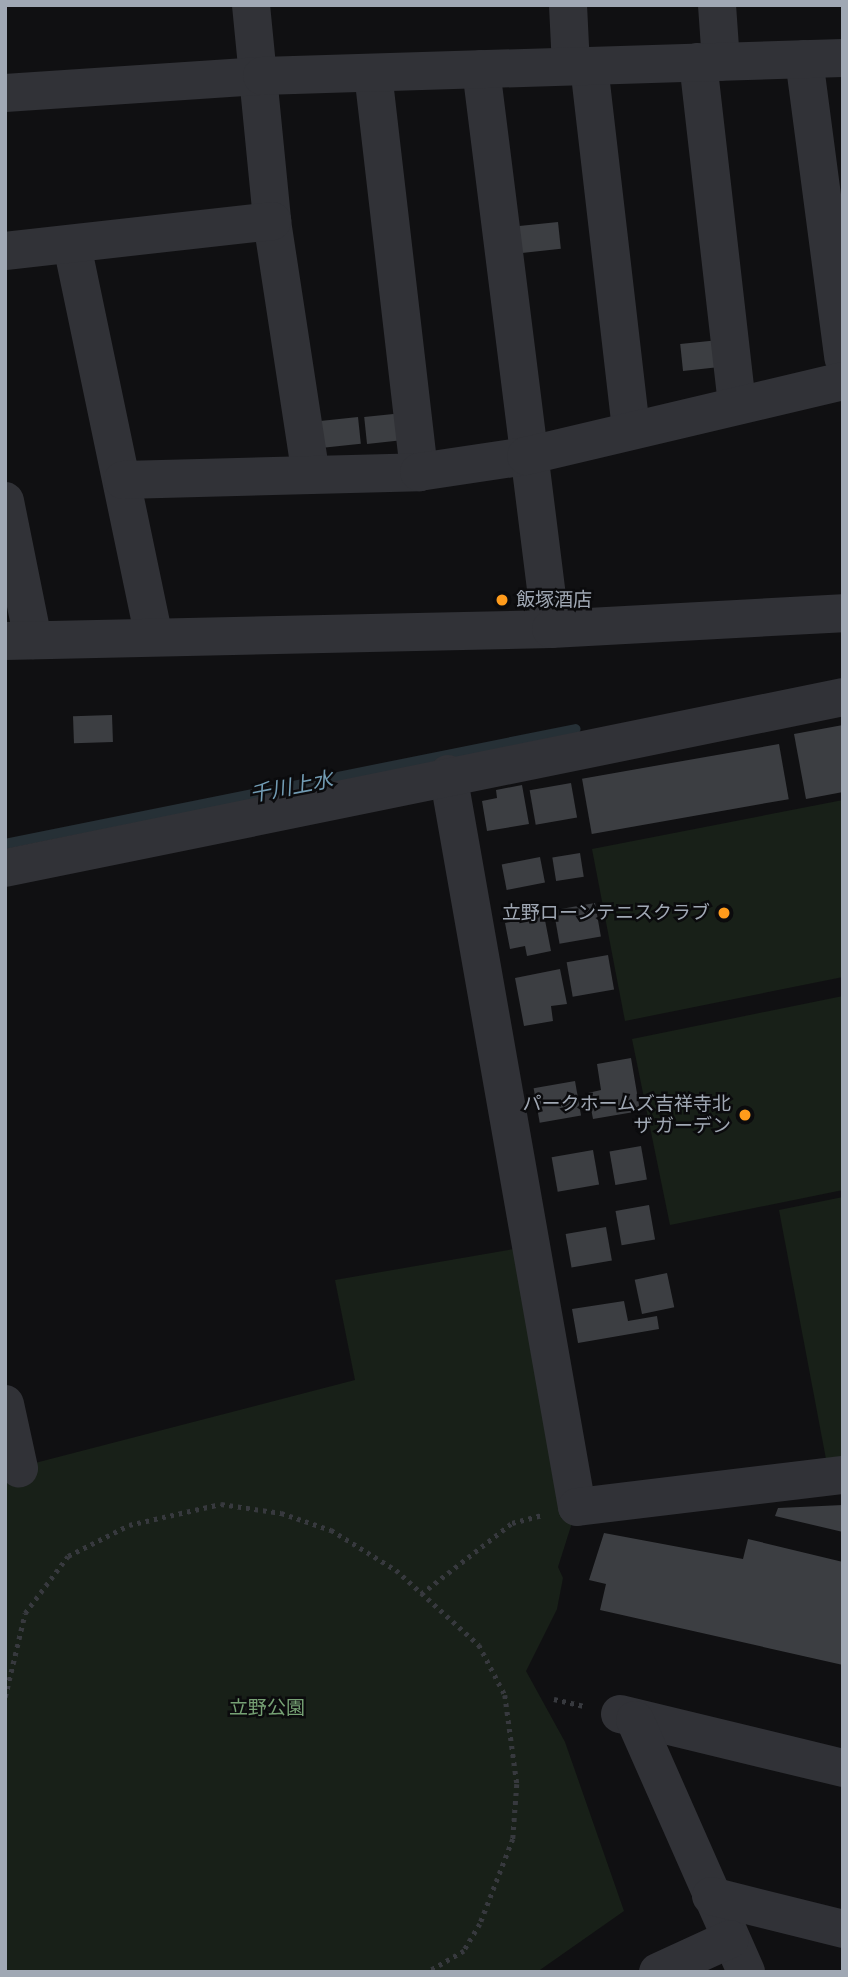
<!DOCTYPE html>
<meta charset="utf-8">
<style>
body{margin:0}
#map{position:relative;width:848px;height:1977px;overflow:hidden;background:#101012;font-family:"Asap Condensed","Noto Sans JP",sans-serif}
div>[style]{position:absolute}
.green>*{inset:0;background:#182018}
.stream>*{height:10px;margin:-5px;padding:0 5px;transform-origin:5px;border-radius:5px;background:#263036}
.building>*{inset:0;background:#3c3e42;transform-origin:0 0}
.path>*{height:4.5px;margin-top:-2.25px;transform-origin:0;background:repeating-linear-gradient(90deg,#37393e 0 3.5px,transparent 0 8.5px)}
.minor>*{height:38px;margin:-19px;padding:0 19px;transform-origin:19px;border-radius:19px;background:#313237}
.dots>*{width:19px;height:19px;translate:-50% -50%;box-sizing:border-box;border:4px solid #0b0b0d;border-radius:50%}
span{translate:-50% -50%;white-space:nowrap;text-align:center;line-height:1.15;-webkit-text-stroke:5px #0b0b0d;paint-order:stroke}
.poi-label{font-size:19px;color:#a0a8b4}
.left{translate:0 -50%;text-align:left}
.right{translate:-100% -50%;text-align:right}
.park-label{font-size:19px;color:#76a174}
.water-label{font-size:21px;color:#729cb4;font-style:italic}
.frame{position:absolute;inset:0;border:7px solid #a0a8b4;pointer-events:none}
</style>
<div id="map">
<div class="green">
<div style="clip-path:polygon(843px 800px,843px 977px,625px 1021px,592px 849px)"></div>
<div style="clip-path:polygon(843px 996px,843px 1190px,670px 1225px,632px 1039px)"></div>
<div style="clip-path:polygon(843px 1197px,843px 1457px,826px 1459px,779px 1210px)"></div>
<div style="clip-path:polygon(531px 1246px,577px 1507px,558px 1567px,563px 1578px,557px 1609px,526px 1671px,565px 1742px,624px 1911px,537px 1972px,5px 1972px,5px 1458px,8px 1470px,355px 1380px,335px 1280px)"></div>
</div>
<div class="stream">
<div style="left:5px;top:844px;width:582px;rotate:-11.39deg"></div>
</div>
<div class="building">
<div style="left:558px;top:222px;width:27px;height:39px;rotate:84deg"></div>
<div style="left:719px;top:340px;width:27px;height:39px;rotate:84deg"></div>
<div style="left:403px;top:413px;width:27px;height:39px;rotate:84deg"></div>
<div style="left:358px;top:417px;width:27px;height:38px;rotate:84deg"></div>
<div style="left:112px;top:715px;width:27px;height:39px;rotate:88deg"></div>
<div style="clip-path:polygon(843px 725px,843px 792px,806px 799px,794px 734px)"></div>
<div style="left:779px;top:744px;width:56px;height:200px;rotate:80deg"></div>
<div style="left:571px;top:783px;width:35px;height:42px;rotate:80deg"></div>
<div style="clip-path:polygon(522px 785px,529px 824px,487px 831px,482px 801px,497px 798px,496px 790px)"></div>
<div style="left:580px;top:853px;width:24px;height:28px;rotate:81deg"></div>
<div style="left:540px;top:857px;width:26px;height:39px;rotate:79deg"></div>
<div style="left:595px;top:903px;width:34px;height:42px;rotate:80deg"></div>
<div style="clip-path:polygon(544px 915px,551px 951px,527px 956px,525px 946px,510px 949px,505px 923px)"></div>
<div style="left:608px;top:955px;width:35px;height:42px;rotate:80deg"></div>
<div style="clip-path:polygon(560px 969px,567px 1004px,551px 1006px,553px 1021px,524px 1026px,515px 978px)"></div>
<div style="clip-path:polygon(631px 1058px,640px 1111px,593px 1119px,588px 1093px,601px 1090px,597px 1064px)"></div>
<div style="left:575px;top:1081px;width:35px;height:42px;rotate:80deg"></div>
<div style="left:641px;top:1146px;width:34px;height:32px;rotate:80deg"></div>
<div style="left:593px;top:1150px;width:35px;height:42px;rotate:80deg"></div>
<div style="left:649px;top:1205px;width:35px;height:34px;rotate:80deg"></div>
<div style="left:606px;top:1227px;width:34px;height:41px;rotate:80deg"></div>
<div style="left:667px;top:1273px;width:35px;height:33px;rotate:78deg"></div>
<div style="clip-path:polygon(624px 1301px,628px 1321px,657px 1316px,659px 1329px,578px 1343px,572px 1309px)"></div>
<div style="clip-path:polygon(843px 1505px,843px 1532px,775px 1516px,778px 1508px)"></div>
<div style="clip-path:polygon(604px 1533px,743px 1559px,748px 1539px,843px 1562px,843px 1665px,600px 1610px,606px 1584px,589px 1580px)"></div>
</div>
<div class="path">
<div style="left:421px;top:1594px;width:115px;rotate:-38deg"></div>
<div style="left:512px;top:1523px;width:31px;rotate:-15deg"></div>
<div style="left:5px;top:1697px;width:86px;rotate:-76.6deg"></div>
<div style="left:25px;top:1613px;width:71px;rotate:-53deg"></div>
<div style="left:68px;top:1556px;width:68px;rotate:-26.9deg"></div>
<div style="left:129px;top:1525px;width:94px;rotate:-12.9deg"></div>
<div style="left:221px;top:1504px;width:61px;rotate:8.5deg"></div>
<div style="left:281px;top:1513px;width:53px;rotate:18.8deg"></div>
<div style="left:331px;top:1530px;width:76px;rotate:31.6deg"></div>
<div style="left:396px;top:1570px;width:112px;rotate:42.1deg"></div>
<div style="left:479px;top:1645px;width:56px;rotate:62.5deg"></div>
<div style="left:505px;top:1695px;width:90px;rotate:82.3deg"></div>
<div style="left:517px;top:1784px;width:55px;rotate:94.2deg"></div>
<div style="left:513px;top:1839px;width:91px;rotate:111.2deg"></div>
<div style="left:480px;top:1924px;width:31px;rotate:121deg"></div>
<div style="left:464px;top:1951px;width:42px;rotate:149.7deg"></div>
<div style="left:554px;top:1699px;width:32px;rotate:13deg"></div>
</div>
<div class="minor">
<div style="left:251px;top:5px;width:217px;rotate:84.4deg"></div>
<div style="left:272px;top:221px;width:257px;rotate:81.3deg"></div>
<div style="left:568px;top:5px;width:61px;rotate:87.2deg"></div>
<div style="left:717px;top:5px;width:57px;rotate:86deg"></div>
<div style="left:804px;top:59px;width:301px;rotate:82.5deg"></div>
<div style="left:698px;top:62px;width:344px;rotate:83.5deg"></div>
<div style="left:589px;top:66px;width:366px;rotate:83.4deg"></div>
<div style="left:481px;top:69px;width:564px;rotate:82.87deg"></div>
<div style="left:373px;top:73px;width:402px;rotate:83.4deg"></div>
<div style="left:5px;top:93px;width:258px;rotate:-3.8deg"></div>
<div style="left:262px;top:76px;width:581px;rotate:-1.77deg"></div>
<div style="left:72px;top:245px;width:400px;rotate:78.2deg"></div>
<div style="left:5px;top:251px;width:269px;rotate:-6.4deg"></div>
<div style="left:123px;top:480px;width:296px;rotate:-1.5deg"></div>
<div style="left:419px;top:472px;width:108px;rotate:-8.5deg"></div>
<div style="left:526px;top:456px;width:326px;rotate:-13.3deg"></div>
<div style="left:5px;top:501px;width:142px;rotate:78.6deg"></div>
<div style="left:5px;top:641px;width:546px;rotate:-1.26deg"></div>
<div style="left:551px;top:629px;width:292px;rotate:-3.1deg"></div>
<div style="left:448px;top:774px;width:744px;rotate:80.02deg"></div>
<div style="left:577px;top:1507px;width:268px;rotate:-6.9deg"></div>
<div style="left:5px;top:868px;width:855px;rotate:-11.53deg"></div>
<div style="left:5px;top:1404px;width:66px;rotate:77.7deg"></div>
<div style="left:620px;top:1714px;width:229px;rotate:13.6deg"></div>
<div style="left:635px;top:1720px;width:275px;rotate:66.2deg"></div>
<div style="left:711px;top:1896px;width:136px;rotate:14deg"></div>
<div style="left:658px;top:1972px;width:79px;rotate:-24.6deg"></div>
</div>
<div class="dots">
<div style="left:502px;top:600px;background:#ff9b1b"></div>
<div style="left:724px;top:913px;background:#ff9b1b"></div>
<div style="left:745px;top:1115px;background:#ff9b1b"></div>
</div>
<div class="poi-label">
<span class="left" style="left:516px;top:600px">飯塚酒店</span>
<span class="right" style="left:710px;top:913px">立野ローンテニスクラブ</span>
<span class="right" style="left:731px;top:1115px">パークホームズ吉祥寺北<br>ザ ガーデン</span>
</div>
<div class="park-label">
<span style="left:267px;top:1708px">立野公園</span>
</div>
<div class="water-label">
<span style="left:291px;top:786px;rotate:-11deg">千川上水</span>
</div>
<div class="frame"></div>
</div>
